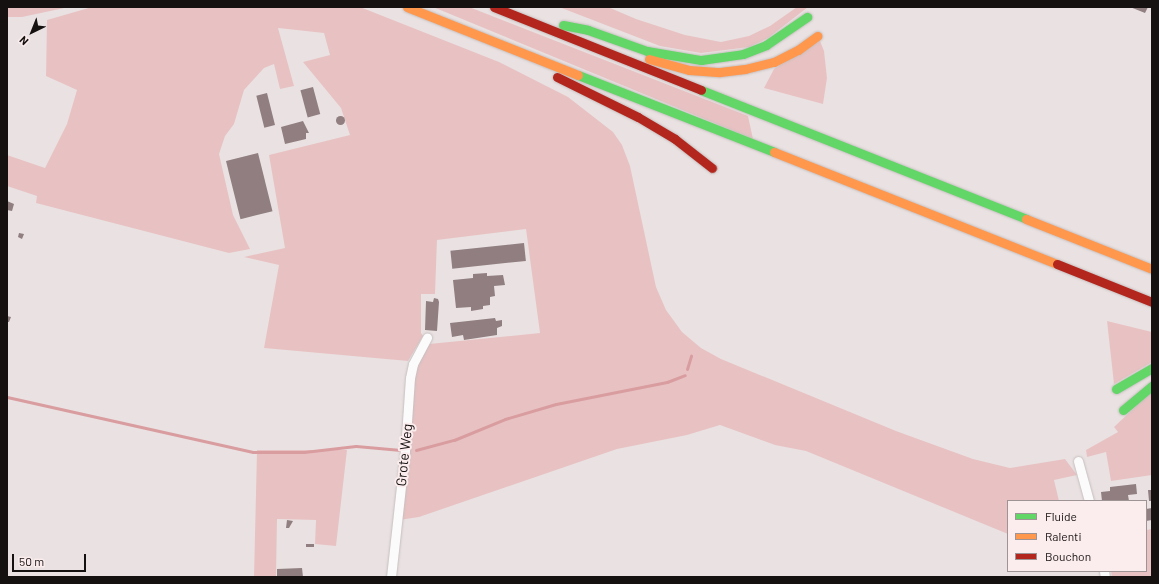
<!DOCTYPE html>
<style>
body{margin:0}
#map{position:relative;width:1159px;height:584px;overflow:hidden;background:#eae2e2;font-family:Barlow,sans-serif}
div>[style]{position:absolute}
.green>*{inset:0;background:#e8c2c3}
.stream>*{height:3px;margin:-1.5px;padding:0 1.5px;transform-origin:1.5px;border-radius:1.5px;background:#d99da0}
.building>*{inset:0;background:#907e81;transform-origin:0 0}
.round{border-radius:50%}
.roads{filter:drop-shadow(0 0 1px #c6bfbf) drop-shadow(0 0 1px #c6bfbf)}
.street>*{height:9px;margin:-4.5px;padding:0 4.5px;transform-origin:4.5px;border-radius:4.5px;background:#fcfbfb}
.fast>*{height:9px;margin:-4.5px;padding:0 4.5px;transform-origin:4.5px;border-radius:4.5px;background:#63d668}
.slow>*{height:9px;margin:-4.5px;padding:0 4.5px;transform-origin:4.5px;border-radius:4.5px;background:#ff974d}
.jam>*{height:9px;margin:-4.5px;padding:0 4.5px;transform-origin:4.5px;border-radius:4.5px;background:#b3261e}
span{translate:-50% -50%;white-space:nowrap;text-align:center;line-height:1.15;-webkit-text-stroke:4px #fbeced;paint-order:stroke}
.street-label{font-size:14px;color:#161111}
.frame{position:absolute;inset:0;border:8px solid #161111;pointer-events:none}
.legend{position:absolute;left:1007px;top:500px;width:140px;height:72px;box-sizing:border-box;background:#fbeced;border:1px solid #9f9495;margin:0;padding:5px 7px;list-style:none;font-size:12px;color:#161111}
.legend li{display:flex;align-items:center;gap:8px;height:20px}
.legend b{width:20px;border:1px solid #9f9495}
.north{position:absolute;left:12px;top:12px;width:40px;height:40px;-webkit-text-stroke:3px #fbeced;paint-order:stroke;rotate:223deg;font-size:11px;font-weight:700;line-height:16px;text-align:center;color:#161111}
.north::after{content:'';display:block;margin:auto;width:14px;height:18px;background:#161111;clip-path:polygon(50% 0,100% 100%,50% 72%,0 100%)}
.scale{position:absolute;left:12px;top:554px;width:74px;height:18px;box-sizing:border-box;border:2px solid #161111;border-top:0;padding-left:5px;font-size:12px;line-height:14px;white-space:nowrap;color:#161111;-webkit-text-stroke:3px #fbeced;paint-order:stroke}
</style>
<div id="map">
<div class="green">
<div style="clip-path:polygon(7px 7px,69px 7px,22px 17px,7px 17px)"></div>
<div style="clip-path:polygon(92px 7px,360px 7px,499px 62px,568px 97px,613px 132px,622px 145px,630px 166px,656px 287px,666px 310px,682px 332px,701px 348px,721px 359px,896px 431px,973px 459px,1010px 468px,1065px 459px,1077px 475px,1054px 480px,1059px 501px,1008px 501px,1008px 534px,806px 451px,775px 445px,720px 425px,687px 435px,617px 449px,419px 517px,399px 520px,413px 368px,418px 358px,429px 344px,540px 333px,526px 229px,437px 240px,435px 294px,421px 294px,421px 333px,423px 336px,408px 361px,264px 348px,279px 265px,244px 257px,285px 248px,269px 155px,350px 135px,341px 108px,303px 62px,330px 55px,324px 33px,278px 28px,294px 86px,280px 89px,274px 64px,264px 68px,244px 90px,234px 124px,225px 136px,219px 154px,233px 215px,250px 249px,229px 253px,36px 203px,37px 196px,7px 186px,7px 155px,45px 168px,67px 124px,77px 90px,46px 76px,47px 20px)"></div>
<div style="clip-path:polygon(433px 7px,469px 7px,748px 116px,753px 139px)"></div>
<div style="clip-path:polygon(559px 7px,608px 7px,636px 19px,685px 35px,721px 42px,749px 36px,770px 26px,797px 7px,808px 7px,768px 38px,749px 47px,701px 53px,660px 46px)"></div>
<div style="clip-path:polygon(820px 41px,824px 51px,827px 78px,823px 104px,764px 88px,774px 69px)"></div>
<div style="clip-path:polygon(1107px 321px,1152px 332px,1152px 362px,1114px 384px)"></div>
<div style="clip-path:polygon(1152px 391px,1152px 475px,1111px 481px,1106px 452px,1087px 457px,1086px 450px,1118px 432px,1114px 427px)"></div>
<div style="clip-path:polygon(257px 450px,347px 450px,336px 546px,315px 544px,316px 520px,277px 519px,276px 577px,254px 577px)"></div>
<div style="clip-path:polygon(1152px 529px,1152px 577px,1112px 577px,1111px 571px,1146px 571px,1146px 530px)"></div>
</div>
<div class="stream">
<div style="left:687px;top:369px;width:14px;rotate:-73deg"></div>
<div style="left:7px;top:397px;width:252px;rotate:12.6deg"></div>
<div style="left:253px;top:452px;width:51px"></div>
<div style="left:304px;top:452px;width:52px;rotate:-6.6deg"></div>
<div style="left:356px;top:446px;width:45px;rotate:5.1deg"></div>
<div style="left:416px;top:450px;width:39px;rotate:-15deg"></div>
<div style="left:454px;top:440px;width:55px;rotate:-22.4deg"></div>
<div style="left:505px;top:419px;width:53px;rotate:-16.4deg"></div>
<div style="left:556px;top:404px;width:113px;rotate:-11.2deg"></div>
<div style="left:667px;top:382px;width:19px;rotate:-21deg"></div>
</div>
<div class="building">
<div style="clip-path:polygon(1130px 7px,1148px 7px,1145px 13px)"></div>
<div style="left:313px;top:87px;width:28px;height:13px;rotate:75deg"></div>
<div style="left:267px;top:93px;width:33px;height:11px;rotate:76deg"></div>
<div class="round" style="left:335.5px;top:115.5px;width:9px;height:9px"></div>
<div style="clip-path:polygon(303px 121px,309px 133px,306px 133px,306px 139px,285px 144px,281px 127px)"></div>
<div style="left:258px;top:153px;width:60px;height:33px;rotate:76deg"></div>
<div style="clip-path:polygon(7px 201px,14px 204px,12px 211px,7px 210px)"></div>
<div style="clip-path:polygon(19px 233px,24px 234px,22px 239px,18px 237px)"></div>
<div style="left:524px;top:243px;width:18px;height:74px;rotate:84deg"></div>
<div style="clip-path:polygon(487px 273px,487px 276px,503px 275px,505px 285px,494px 286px,495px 296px,490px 297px,490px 305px,483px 306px,483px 309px,471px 311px,471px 307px,456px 308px,453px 280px,473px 278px,473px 274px)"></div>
<div style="clip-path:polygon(434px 298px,438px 299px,439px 302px,437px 331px,425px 330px,426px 301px,433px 302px)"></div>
<div style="clip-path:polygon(7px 316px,11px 317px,9px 322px,7px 322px)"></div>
<div style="clip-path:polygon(495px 318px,496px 321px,502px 320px,502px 326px,497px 328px,497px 335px,464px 340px,463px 335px,452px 337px,450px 323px)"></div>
<div style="clip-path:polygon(1136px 484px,1137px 494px,1128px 495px,1129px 501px,1102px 501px,1101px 492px,1110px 491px,1110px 487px)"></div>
<div style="clip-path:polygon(1148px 490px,1152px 490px,1152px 501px,1149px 501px)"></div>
<div style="clip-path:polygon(1152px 508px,1152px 520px,1146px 521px,1146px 509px)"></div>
<div style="clip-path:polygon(287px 520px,293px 521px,289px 528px,286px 528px)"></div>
<div style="left:306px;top:544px;width:8px;height:3px"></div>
<div style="clip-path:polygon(302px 568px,303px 577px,277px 577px,277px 569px)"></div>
</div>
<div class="roads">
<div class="street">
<div style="left:1078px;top:461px;width:41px;rotate:74.6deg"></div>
<div style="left:1104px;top:571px;width:6px;rotate:81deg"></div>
<div style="left:391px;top:577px;width:127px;rotate:-83.7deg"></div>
<div style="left:405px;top:451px;width:73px;rotate:-86.1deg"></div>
<div style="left:410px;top:378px;width:14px;rotate:-78deg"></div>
<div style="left:413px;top:364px;width:30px;rotate:-62deg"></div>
</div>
<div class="fast">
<div style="left:563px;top:25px;width:25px;rotate:11deg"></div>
<div style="left:588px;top:30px;width:63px;rotate:19.6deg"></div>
<div style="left:647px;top:51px;width:55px;rotate:9.5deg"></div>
<div style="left:701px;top:60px;width:42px;rotate:-8.1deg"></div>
<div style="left:743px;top:54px;width:25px;rotate:-21deg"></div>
<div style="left:766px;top:45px;width:50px;rotate:-34.3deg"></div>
<div style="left:578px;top:75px;width:211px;rotate:21.4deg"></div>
<div style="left:701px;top:90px;width:350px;rotate:21.6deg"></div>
<div style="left:1116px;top:389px;width:42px;rotate:-30.3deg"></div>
<div style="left:1123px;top:410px;width:38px;rotate:-40deg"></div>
</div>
<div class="slow">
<div style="left:407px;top:7px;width:184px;rotate:21.7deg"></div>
<div style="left:649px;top:59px;width:41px;rotate:15.4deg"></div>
<div style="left:689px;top:70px;width:31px;rotate:4deg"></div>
<div style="left:720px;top:72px;width:25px;rotate:-7deg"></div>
<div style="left:745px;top:69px;width:30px;rotate:-14deg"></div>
<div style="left:774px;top:62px;width:27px;rotate:-27deg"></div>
<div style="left:798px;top:50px;width:24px;rotate:-36deg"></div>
<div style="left:774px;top:152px;width:304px;rotate:21.6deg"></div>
<div style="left:1026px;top:219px;width:136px;rotate:21.6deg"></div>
</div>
<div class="jam">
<div style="left:494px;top:7px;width:223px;rotate:21.8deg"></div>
<div style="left:557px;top:77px;width:90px;rotate:26.3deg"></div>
<div style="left:638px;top:117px;width:43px;rotate:30.7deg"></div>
<div style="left:675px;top:139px;width:47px;rotate:38.1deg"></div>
<div style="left:1057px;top:264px;width:102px;rotate:21.8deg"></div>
</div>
</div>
<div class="street-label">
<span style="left:404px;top:455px;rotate:-84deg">Grote Weg</span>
</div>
<div class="frame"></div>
<ul class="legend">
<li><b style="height:5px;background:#63d668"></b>Fluide</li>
<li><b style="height:5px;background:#ff974d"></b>Ralenti</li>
<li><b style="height:5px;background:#b3261e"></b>Bouchon</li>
</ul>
<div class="north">N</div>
<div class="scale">50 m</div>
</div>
